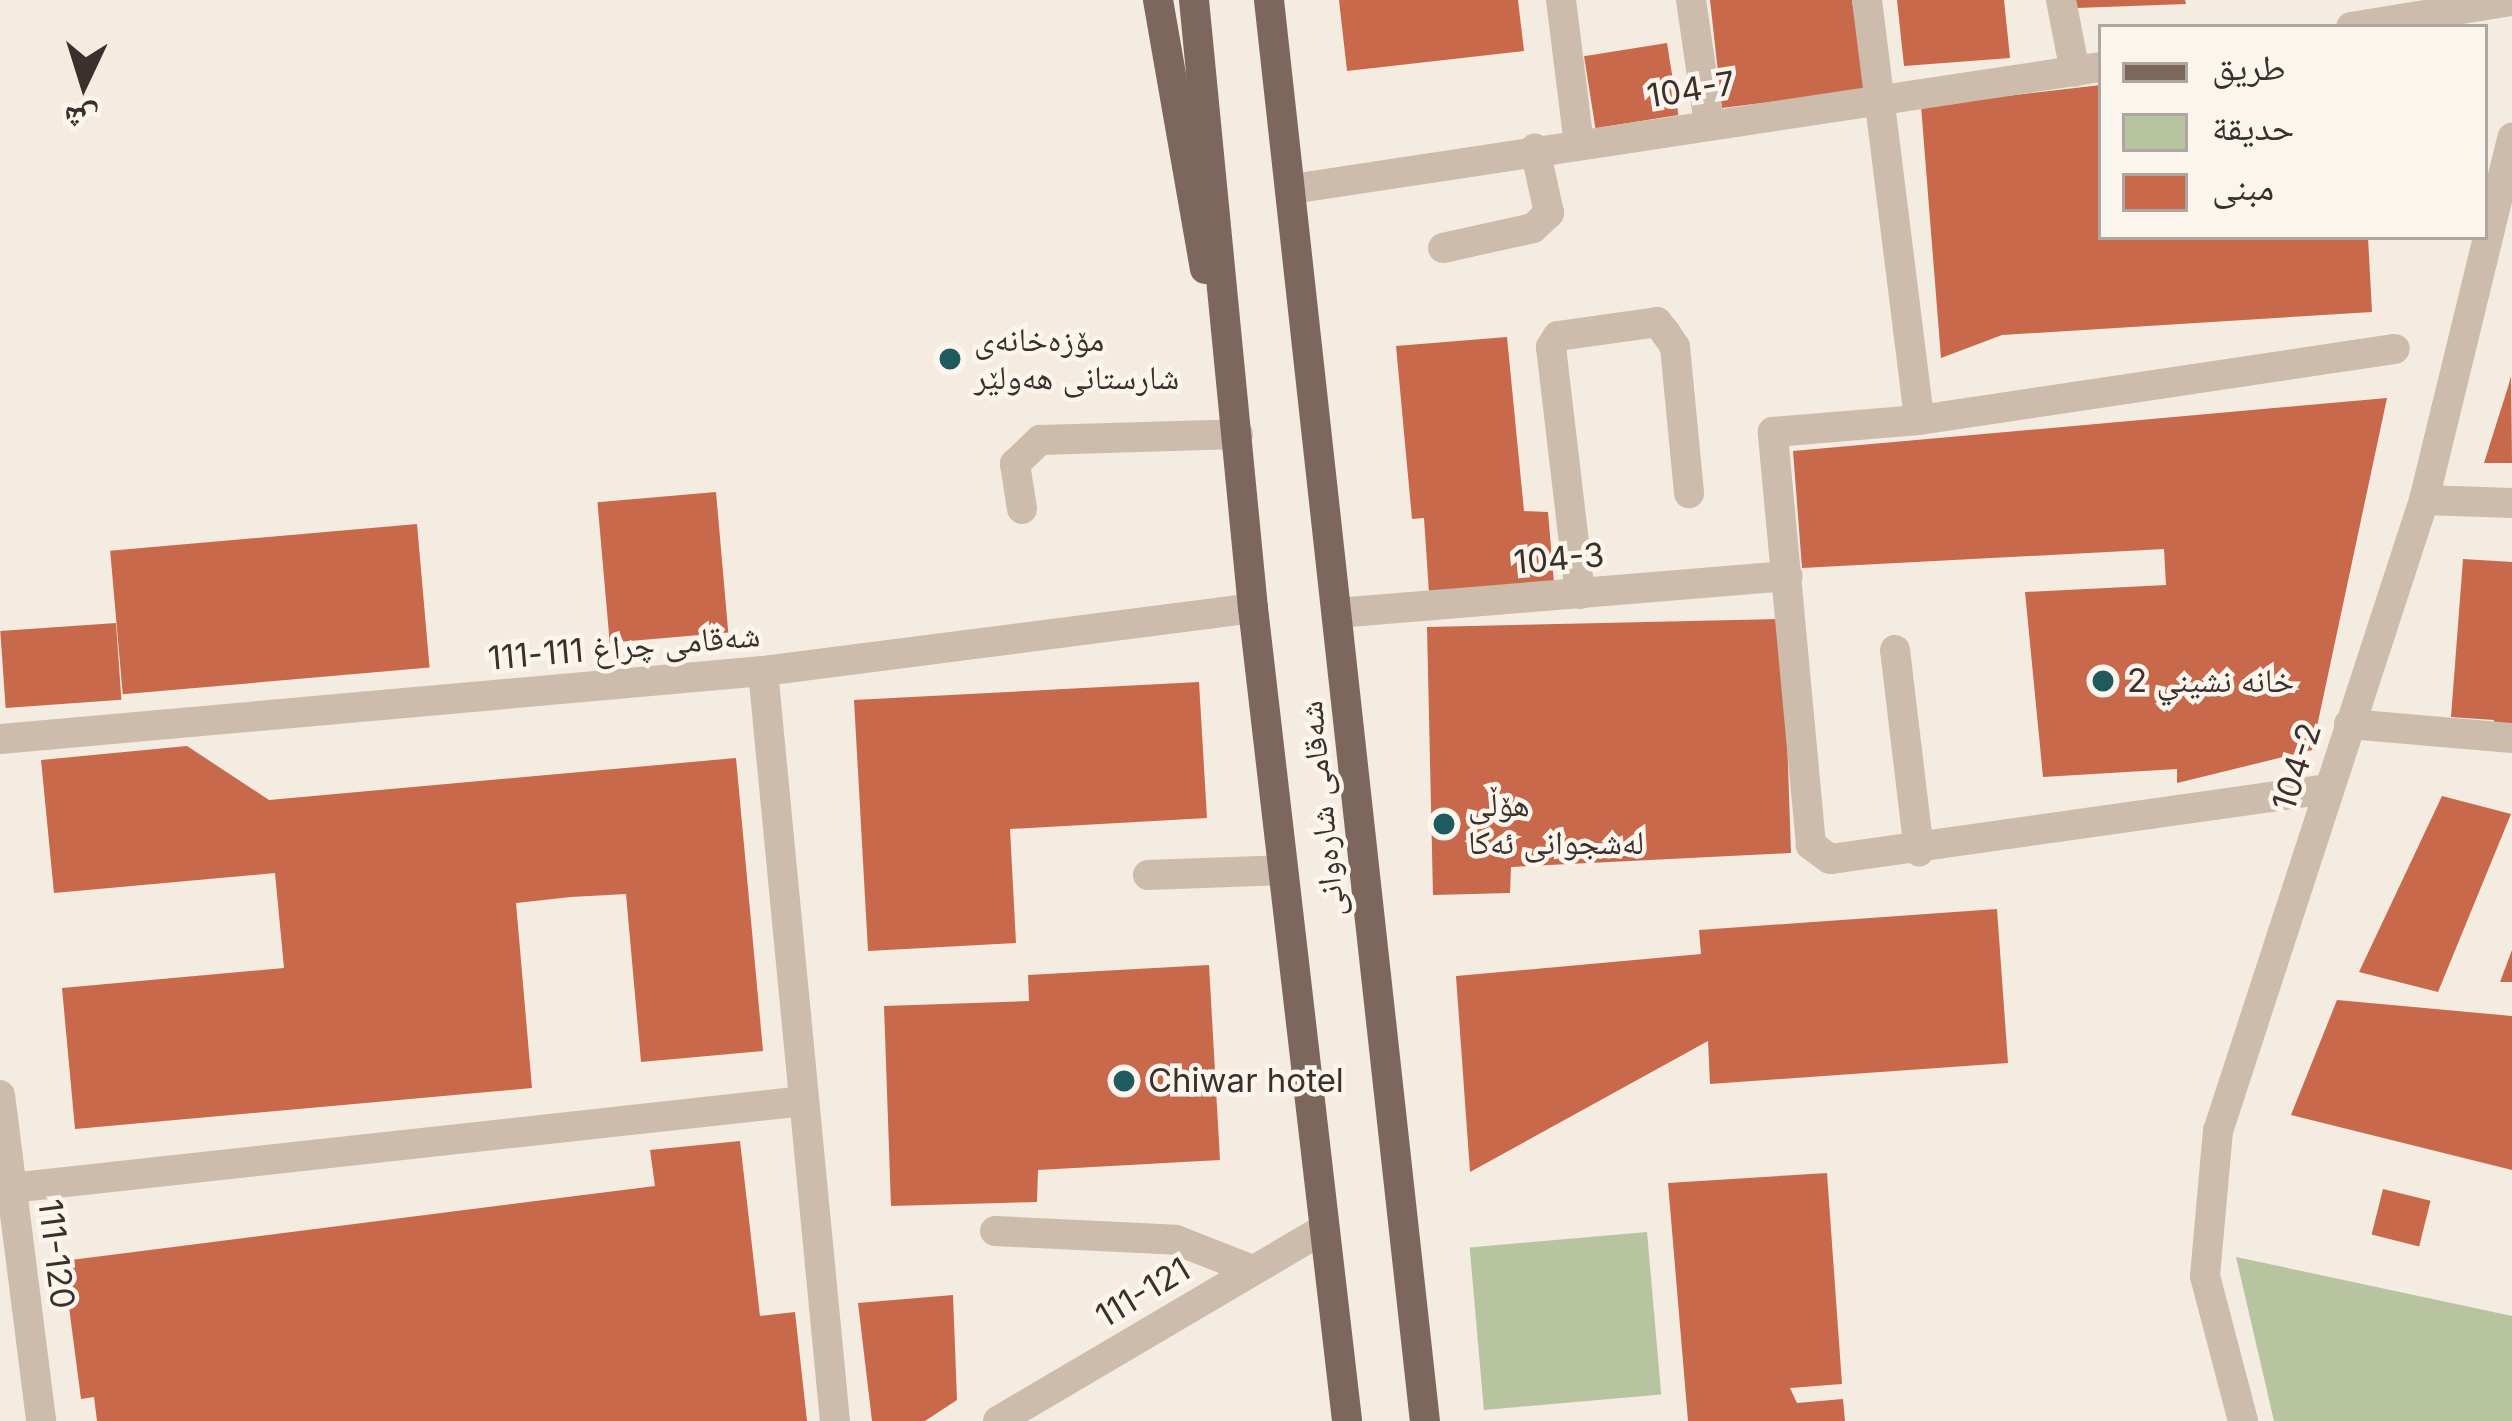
<!DOCTYPE html>
<meta charset="utf-8">
<style>
body{margin:0}
#map{position:relative;width:2512px;height:1421px;overflow:hidden;background:#f4ebe1;font-family:Inter,"Noto Naskh Arabic",sans-serif}
div>[style]{position:absolute}
.green>*{inset:0;background:#b8c4a0;transform-origin:0 0}
.building>*{inset:0;background:#c8694b;transform-origin:0 0}
.minor>*{height:30px;margin:-15px;padding:0 15px;transform-origin:15px;border-radius:15px;background:#cdbbac}
.major>*{height:30px;margin:-15px;padding:0 15px;transform-origin:15px;border-radius:15px;background:#7d675c}
.dots>*{width:33px;height:33px;translate:-50% -50%;box-sizing:border-box;border:6px solid #fbf5ee;border-radius:50%}
span{translate:-50% -50%;white-space:nowrap;text-align:center;line-height:1.15;-webkit-text-stroke:9px #fbf5ee;paint-order:stroke}
.street-label{font-size:33px;color:#3b302b}
.poi-label{font-size:33px;color:#3b302b}
.left{translate:0 -50%;text-align:left}
.legend{position:absolute;left:2098px;top:24px;width:390px;height:216px;box-sizing:border-box;background:#fbf5ee;border:3px solid #aea6a0;margin:0;padding:15px 21px;list-style:none;font-size:36px;color:#3b302b}
.legend li{display:flex;align-items:center;gap:24px;height:60px}
.legend b{width:60px;border:3px solid #aea6a0}
.north{position:absolute;left:24px;top:24px;width:120px;height:120px;-webkit-text-stroke:9px #fbf5ee;paint-order:stroke;rotate:184deg;font-size:33px;font-weight:700;line-height:48px;text-align:center;color:#3b302b}
.north::after{content:'';display:block;margin:auto;width:42px;height:54px;background:#3b302b;clip-path:polygon(50% 0,100% 100%,50% 72%,0 100%)}
</style>
<div id="map">
<div class="green">
<div style="left:1647px;top:1232px;width:163px;height:178px;rotate:85deg"></div>
<div style="clip-path:polygon(2236px 1257px,2512px 1316px,2512px 1421px,2274px 1421px)"></div>
</div>
<div class="building">
<div style="clip-path:polygon(1339px 0,1518px 0,1524px 51px,1347px 71px)"></div>
<div style="clip-path:polygon(1710px 0,1852px 0,1865px 90px,1722px 108px)"></div>
<div style="clip-path:polygon(1897px 0,2004px 0,2010px 58px,1904px 66px)"></div>
<div style="clip-path:polygon(2076px 0,2185px 0,2186px 4px,2076px 8px)"></div>
<div style="left:1667px;top:43px;width:73px;height:84px;rotate:81deg"></div>
<div style="clip-path:polygon(2101px 85px,2101px 237px,2368px 237px,2372px 312px,2002px 335px,1941px 358px,1921px 106px)"></div>
<div style="clip-path:polygon(1507px 337px,1524px 511px,1548px 512px,1554px 583px,1429px 593px,1424px 518px,1412px 519px,1396px 346px)"></div>
<div style="clip-path:polygon(2511px 376px,2512px 463px,2484px 463px,2508px 387px)"></div>
<div style="clip-path:polygon(2387px 398px,2312px 750px,2177px 783px,2177px 769px,2043px 777px,2025px 592px,2166px 585px,2164px 549px,1802px 568px,1793px 451px)"></div>
<div style="left:716px;top:492px;width:141px;height:119px;rotate:85deg"></div>
<div style="left:417px;top:524px;width:144px;height:308px;rotate:85deg"></div>
<div style="clip-path:polygon(2463px 559px,2512px 562px,2512px 736px,2492px 735px,2494px 720px,2451px 717px)"></div>
<div style="clip-path:polygon(1783px 619px,1791px 853px,1511px 867px,1510px 893px,1433px 895px,1427px 627px)"></div>
<div style="left:116px;top:623px;width:77px;height:116px;rotate:86deg"></div>
<div style="clip-path:polygon(1199px 682px,1207px 818px,1010px 829px,1016px 943px,868px 951px,854px 700px)"></div>
<div style="clip-path:polygon(187px 746px,269px 800px,736px 758px,763px 1051px,641px 1062px,626px 894px,571px 897px,516px 903px,532px 1088px,75px 1129px,62px 988px,284px 968px,275px 873px,54px 893px,41px 760px)"></div>
<div style="clip-path:polygon(2442px 796px,2511px 814px,2438px 992px,2359px 972px)"></div>
<div style="clip-path:polygon(1997px 909px,2008px 1063px,1710px 1084px,1708px 1041px,1470px 1172px,1456px 976px,1701px 954px,1699px 930px)"></div>
<div style="clip-path:polygon(2512px 950px,2512px 982px,2500px 982px)"></div>
<div style="clip-path:polygon(1209px 965px,1220px 1160px,1038px 1170px,1037px 1202px,891px 1206px,884px 1006px,1029px 1001px,1028px 975px)"></div>
<div style="clip-path:polygon(2337px 1000px,2512px 1016px,2512px 1170px,2291px 1115px)"></div>
<div style="clip-path:polygon(740px 1141px,760px 1316px,795px 1312px,807px 1421px,97px 1421px,94px 1397px,81px 1399px,63px 1261px,655px 1186px,650px 1150px)"></div>
<div style="clip-path:polygon(1827px 1173px,1842px 1384px,1790px 1388px,1797px 1403px,1843px 1399px,1845px 1421px,1688px 1421px,1668px 1183px)"></div>
<div style="left:2383px;top:1189px;width:49px;height:47px;rotate:14deg"></div>
<div style="clip-path:polygon(953px 1295px,957px 1400px,925px 1421px,872px 1421px,858px 1303px)"></div>
</div>
<div class="minor">
<div style="left:1561px;top:0;width:145px;rotate:82.9deg"></div>
<div style="left:1691px;top:0;width:124px;rotate:81.7deg"></div>
<div style="left:1867px;top:0;width:423px;rotate:82.9deg"></div>
<div style="left:2061px;top:0;width:73px;rotate:79deg"></div>
<div style="left:2351px;top:27px;width:163px;rotate:-9.2deg"></div>
<div style="left:1292px;top:189px;width:818px;rotate:-8.58deg"></div>
<div style="left:1443px;top:248px;width:92px;rotate:-12.5deg"></div>
<div style="left:1533px;top:228px;width:22px;rotate:-43deg"></div>
<div style="left:1549px;top:213px;width:66px;rotate:-102.3deg"></div>
<div style="left:2424px;top:500px;width:88px;rotate:2deg"></div>
<div style="left:1022px;top:509px;width:46px;rotate:-98.8deg"></div>
<div style="left:1015px;top:464px;width:35px;rotate:-44deg"></div>
<div style="left:1040px;top:440px;width:198px;rotate:-1.7deg"></div>
<div style="left:1580px;top:594px;width:249px;rotate:-96.7deg"></div>
<div style="left:1551px;top:347px;width:13px;rotate:-58deg"></div>
<div style="left:1558px;top:336px;width:100px;rotate:-8deg"></div>
<div style="left:1657px;top:322px;width:13px;rotate:51deg"></div>
<div style="left:1665px;top:332px;width:18px;rotate:56deg"></div>
<div style="left:1675px;top:347px;width:147px;rotate:84.5deg"></div>
<div style="left:1337px;top:613px;width:452px;rotate:-4.7deg"></div>
<div style="left:1895px;top:650px;width:203px;rotate:83.2deg"></div>
<div style="left:763px;top:671px;width:753px;rotate:84.52deg"></div>
<div style="left:2349px;top:724px;width:164px;rotate:4.9deg"></div>
<div style="left:0;top:739px;width:766px;rotate:-5.09deg"></div>
<div style="left:763px;top:671px;width:494px;rotate:-7.3deg"></div>
<div style="left:2327px;top:789px;width:502px;rotate:171.98deg"></div>
<div style="left:1830px;top:859px;width:24px;rotate:-144deg"></div>
<div style="left:1811px;top:845px;width:415px;rotate:-95.3deg"></div>
<div style="left:1773px;top:432px;width:146px;rotate:-4.7deg"></div>
<div style="left:1919px;top:420px;width:481px;rotate:-8.5deg"></div>
<div style="left:1148px;top:875px;width:135px;rotate:-2.1deg"></div>
<div style="left:0;top:1095px;width:329px;rotate:82.8deg"></div>
<div style="left:11px;top:1188px;width:798px;rotate:-6.26deg"></div>
<div style="left:995px;top:1231px;width:181px;rotate:2.8deg"></div>
<div style="left:1176px;top:1240px;width:82px;rotate:21.5deg"></div>
<div style="left:998px;top:1421px;width:378px;rotate:-30.5deg"></div>
<div style="left:2243px;top:1421px;width:150px;rotate:-104.7deg"></div>
<div style="left:2205px;top:1276px;width:146px;rotate:-84.9deg"></div>
<div style="left:2218px;top:1131px;width:664px;rotate:-71.92deg"></div>
<div style="left:2424px;top:500px;width:373px;rotate:-76.3deg"></div>
</div>
<div class="major">
<div style="left:1158px;top:0;width:273px;rotate:80.1deg"></div>
<div style="left:1194px;top:0;width:611px;rotate:84.46deg"></div>
<div style="left:1253px;top:608px;width:818px;rotate:83.4deg"></div>
<div style="left:1269px;top:0;width:1430px;rotate:83.74deg"></div>
</div>
<div class="dots">
<div style="left:950px;top:359px;background:#1f5a5e"></div>
<div style="left:2103px;top:681px;background:#1f5a5e"></div>
<div style="left:1444px;top:824px;background:#1f5a5e"></div>
<div style="left:1124px;top:1081px;background:#1f5a5e"></div>
</div>
<div class="street-label">
<span style="left:1691px;top:90px;rotate:-9deg">104-7</span>
<span style="left:1559px;top:559px;rotate:-5deg">104-3</span>
<span style="left:624px;top:647px;rotate:-5deg">شەقامی چراغ 111-111</span>
<span style="left:2297px;top:767px;rotate:-72deg">104-2</span>
<span style="left:1322px;top:809px;rotate:-96deg">شەقامی شارەوانی</span>
<span style="left:56px;top:1254px;rotate:83deg">111-120</span>
<span style="left:1143px;top:1293px;rotate:-31deg">111-121</span>
</div>
<div class="poi-label">
<span class="left" style="left:974px;top:359px">مۆزەخانەی<br>شارستانی هەولێر</span>
<span class="left" style="left:2127px;top:681px">خانه نشيني 2</span>
<span class="left" style="left:1468px;top:824px">هۆڵی<br>لەشجوانی ئەکا</span>
<span class="left" style="left:1148px;top:1081px">Chiwar hotel</span>
</div>
<ul class="legend">
<li><b style="height:15px;background:#7d675c"></b>طريق</li>
<li><b style="height:33px;background:#b8c4a0"></b>حديقة</li>
<li><b style="height:33px;background:#c8694b"></b>مبنى</li>
</ul>
<div class="north">ش</div>
</div>
